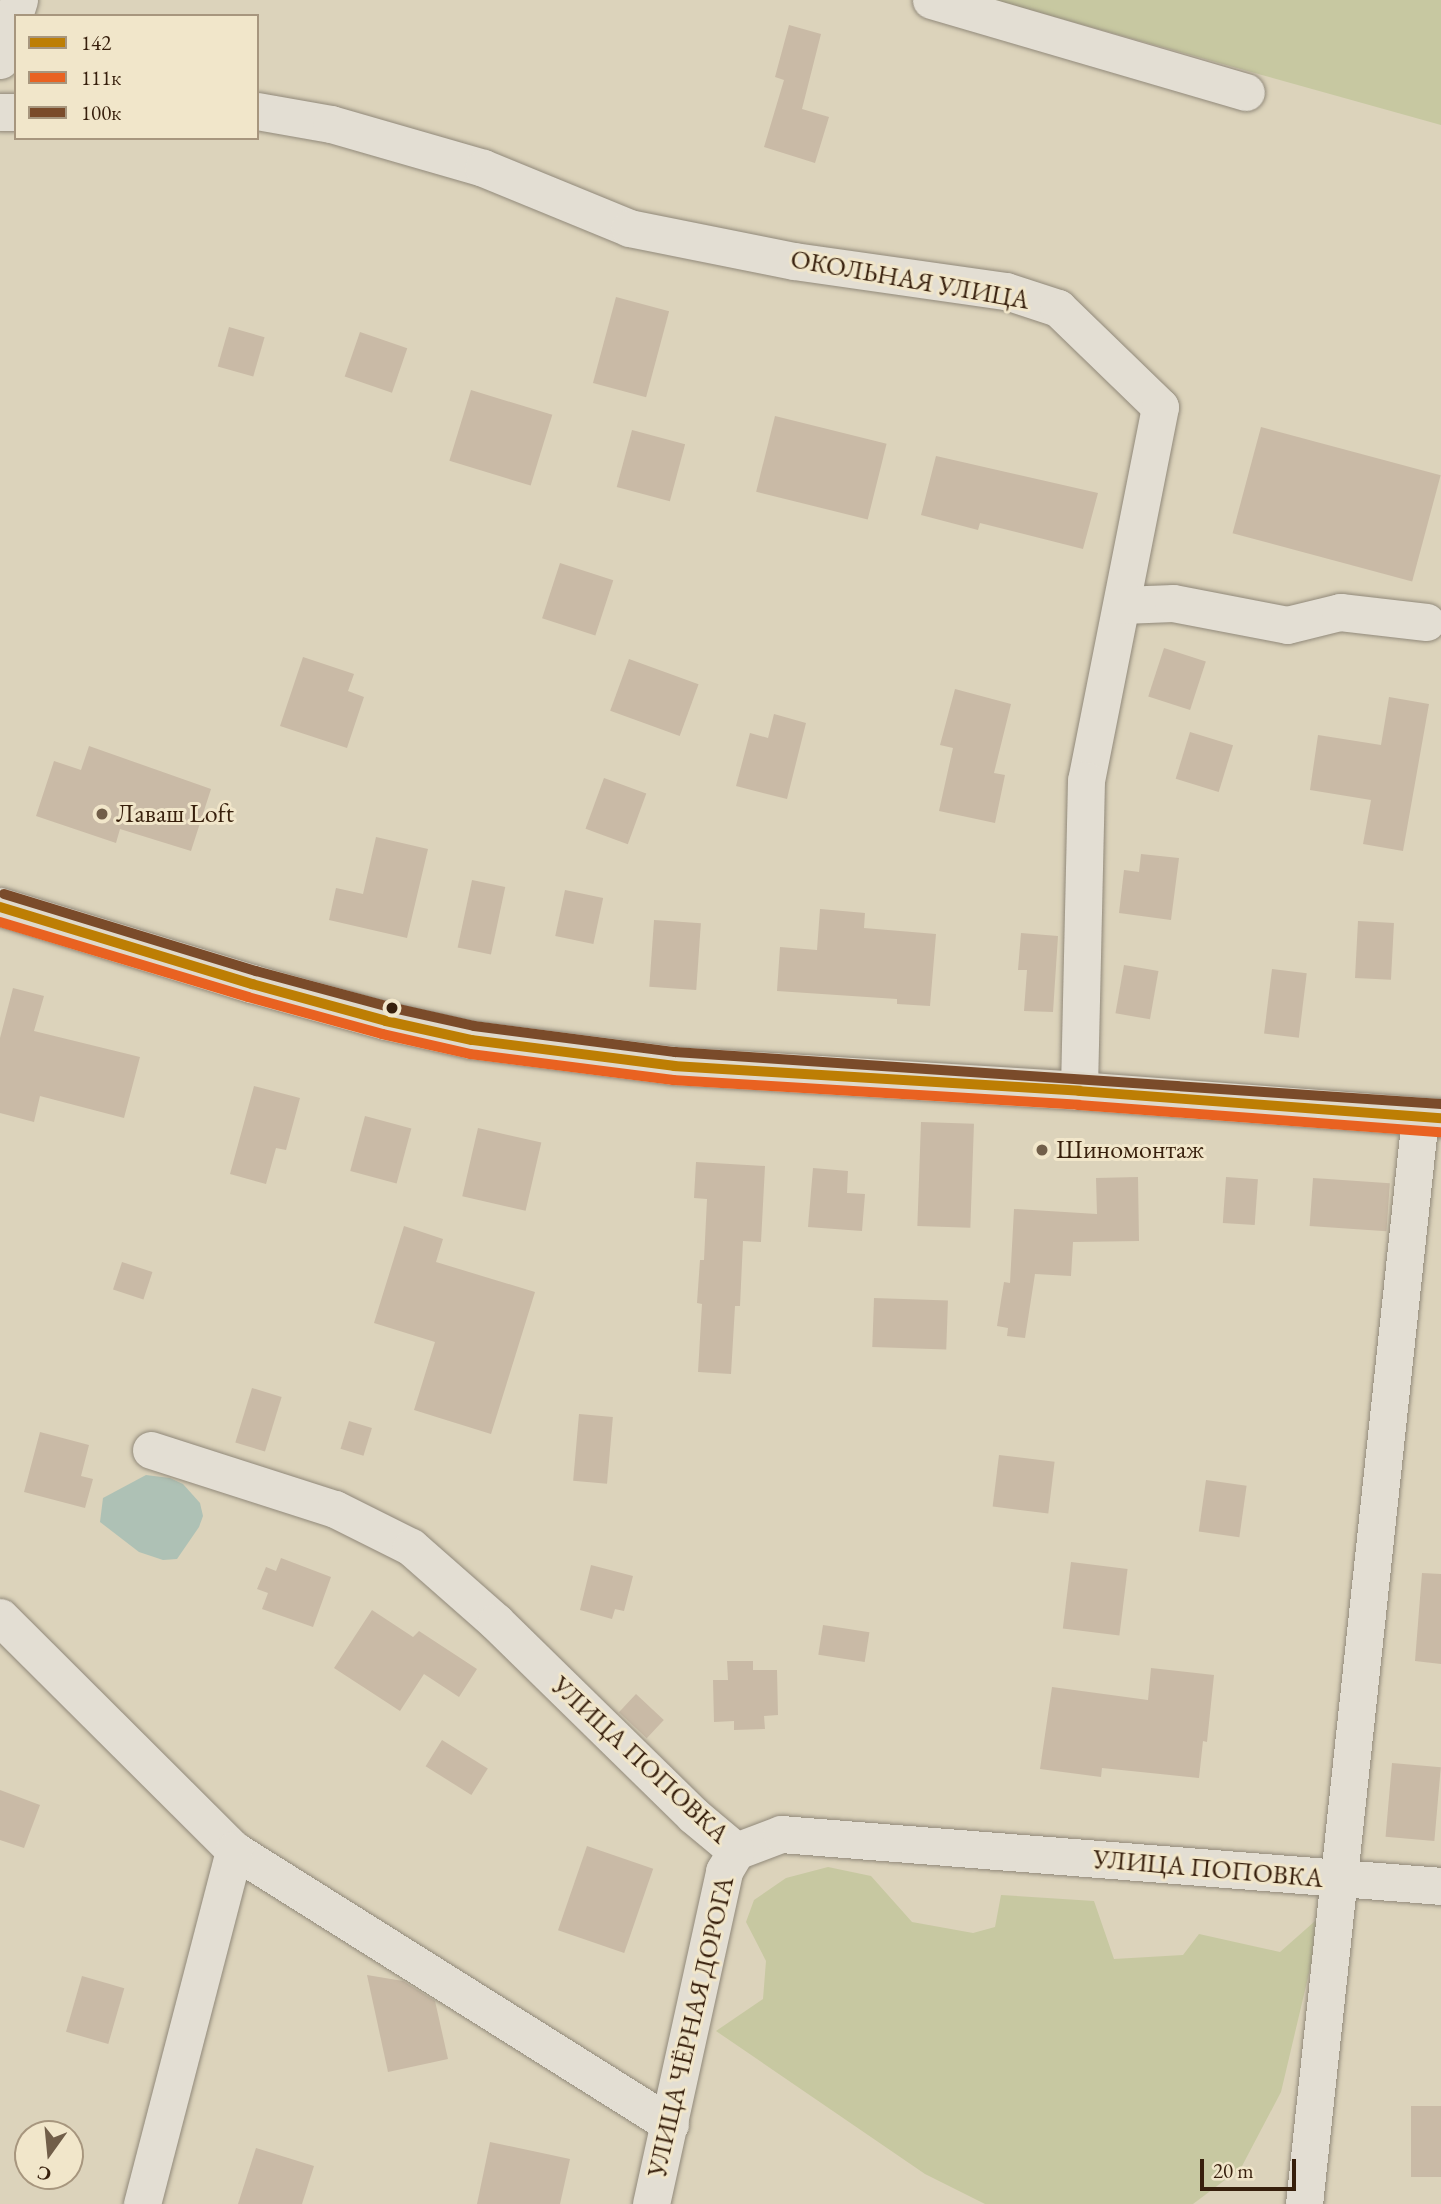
<!DOCTYPE html>
<meta charset="utf-8">
<style>
body{margin:0}
#map{position:relative;width:1441px;height:2204px;overflow:hidden;background:#dcd3bb;font-family:"EB Garamond",serif}
div>[style]{position:absolute}
.green>*{inset:0;background:#c7c8a1}
.water>*{inset:0;background:#aec1b5}
.building>*{inset:0;background:#c9baa6;transform-origin:0 0}
.roads{filter:drop-shadow(0 0 2px #91897a) drop-shadow(0 0 2px #91897a)}
.minor>*{height:37px;margin:-18.5px;padding:0 18.5px;transform-origin:18.5px;border-radius:18.5px;background:#e3ded3}
.major>*{height:38px;margin:-19px;padding:0 19px;transform-origin:19px;border-radius:19px;background:#dfd9cb}
.bus-1>*{height:10px;margin:-5px;padding:0 5px;transform-origin:5px;border-radius:5px;background:#bd7e04}
.bus-2>*{height:10px;margin:-5px;padding:0 5px;transform-origin:5px;border-radius:5px;background:#e96221}
.bus-3>*{height:10px;margin:-5px;padding:0 5px;transform-origin:5px;border-radius:5px;background:#7a4b2a}
.dots>*{width:19px;height:19px;translate:-50% -50%;box-sizing:border-box;border:4px solid #f1e6ca;border-radius:50%}
span{translate:-50% -50%;white-space:nowrap;text-align:center;line-height:1.15;-webkit-text-stroke:6px #f1e6ca;paint-order:stroke}
.street-label{font-size:26px;color:#371f0c}
.poi-label{font-size:26px;color:#371f0c}
.left{translate:0 -50%;text-align:left}
.legend{position:absolute;left:14px;top:14px;width:245px;height:126px;box-sizing:border-box;background:#f1e6ca;border:2px solid #a7967e;margin:0;padding:9px 12px;list-style:none;font-size:21px;color:#371f0c}
.legend li{display:flex;align-items:center;gap:14px;height:35px}
.legend b{width:35px;border:2px solid #a7967e}
.north{position:absolute;left:14px;top:2120px;width:70px;height:70px;box-sizing:border-box;background:#f1e6ca;border:2px solid #a7967e;border-radius:50%;rotate:195deg;font-size:19px;font-weight:700;line-height:28px;text-align:center;color:#371f0c}
.north::after{content:'';display:block;margin:auto;width:24px;height:32px;background:#715e49;clip-path:polygon(50% 0,100% 100%,50% 72%,0 100%)}
.scale{position:absolute;left:1200px;top:2159px;width:96px;height:32px;box-sizing:border-box;border:4px solid #371f0c;border-top:0;padding-left:9px;font-size:21px;line-height:24px;white-space:nowrap;color:#371f0c;-webkit-text-stroke:5px #f1e6ca;paint-order:stroke}
</style>
<div id="map">
<div class="green">
<div style="clip-path:polygon(995px 0,1441px 0,1441px 125px,1262px 75px)"></div>
<div style="clip-path:polygon(828px 1867px,871px 1876px,912px 1922px,973px 1933px,995px 1927px,1001px 1895px,1094px 1901px,1114px 1959px,1183px 1955px,1199px 1934px,1280px 1952px,1323px 1914px,1281px 2092px,1241px 2168px,1193px 2204px,985px 2204px,925px 2174px,716px 2031px,763px 1999px,766px 1961px,746px 1922px,754px 1900px,786px 1878px)"></div>
</div>
<div class="water">
<div style="clip-path:polygon(146px 1475px,170px 1478px,183px 1484px,200px 1503px,203px 1516px,199px 1527px,177px 1559px,163px 1560px,139px 1552px,100px 1522px,103px 1498px)"></div>
</div>
<div class="building">
<div style="clip-path:polygon(789px 25px,821px 34px,802px 109px,829px 117px,815px 163px,764px 147px,784px 80px,775px 77px)"></div>
<div style="left:616px;top:297px;width:55px;height:89px;rotate:15deg"></div>
<div style="left:229px;top:327px;width:37px;height:41px;rotate:16deg"></div>
<div style="left:360px;top:332px;width:50px;height:47px;rotate:19deg"></div>
<div style="left:471px;top:390px;width:85px;height:74px;rotate:17deg"></div>
<div style="left:775px;top:416px;width:115px;height:78px;rotate:14deg"></div>
<div style="left:1261px;top:427px;width:186px;height:110px;rotate:15deg"></div>
<div style="left:632px;top:430px;width:55px;height:59px;rotate:15deg"></div>
<div style="clip-path:polygon(936px 456px,1098px 493px,1083px 549px,980px 523px,978px 530px,921px 515px)"></div>
<div style="left:560px;top:563px;width:56px;height:58px;rotate:18deg"></div>
<div style="left:1164px;top:648px;width:44px;height:51px;rotate:18deg"></div>
<div style="clip-path:polygon(303px 657px,354px 674px,348px 691px,364px 697px,347px 748px,280px 726px)"></div>
<div style="left:629px;top:659px;width:74px;height:55px;rotate:20deg"></div>
<div style="clip-path:polygon(955px 689px,1011px 704px,994px 773px,1005px 775px,995px 823px,939px 811px,953px 748px,940px 745px)"></div>
<div style="clip-path:polygon(1389px 697px,1429px 704px,1403px 851px,1363px 844px,1371px 800px,1310px 790px,1318px 735px,1381px 745px)"></div>
<div style="clip-path:polygon(774px 714px,806px 723px,787px 799px,736px 786px,750px 733px,768px 738px)"></div>
<div style="left:1190px;top:732px;width:45px;height:49px;rotate:17deg"></div>
<div style="clip-path:polygon(89px 746px,211px 789px,191px 851px,120px 829px,116px 843px,36px 816px,54px 761px,81px 770px)"></div>
<div style="left:604px;top:778px;width:45px;height:54px;rotate:20deg"></div>
<div style="clip-path:polygon(376px 837px,428px 849px,407px 938px,329px 920px,336px 888px,363px 894px)"></div>
<div style="clip-path:polygon(1141px 854px,1179px 858px,1171px 920px,1119px 913px,1124px 870px,1139px 872px)"></div>
<div style="left:472px;top:880px;width:34px;height:69px;rotate:12deg"></div>
<div style="left:565px;top:890px;width:39px;height:47px;rotate:12deg"></div>
<div style="clip-path:polygon(820px 909px,865px 913px,864px 928px,936px 934px,930px 1006px,897px 1004px,897px 999px,777px 991px,780px 947px,817px 950px)"></div>
<div style="left:654px;top:920px;width:47px;height:67px;rotate:4deg"></div>
<div style="left:1358px;top:921px;width:36px;height:57px;rotate:3deg"></div>
<div style="clip-path:polygon(1021px 933px,1058px 936px,1053px 1012px,1024px 1011px,1027px 970px,1018px 970px)"></div>
<div style="left:1124px;top:965px;width:35px;height:49px;rotate:10deg"></div>
<div style="left:1272px;top:969px;width:35px;height:65px;rotate:7deg"></div>
<div style="clip-path:polygon(13px 988px,44px 996px,34px 1031px,140px 1057px,124px 1118px,40px 1096px,34px 1122px,0 1113px,0 1038px)"></div>
<div style="clip-path:polygon(254px 1086px,300px 1098px,286px 1150px,276px 1148px,266px 1184px,230px 1174px)"></div>
<div style="left:365px;top:1116px;width:48px;height:57px;rotate:15deg"></div>
<div style="left:921px;top:1122px;width:53px;height:104px;rotate:2deg"></div>
<div style="left:478px;top:1128px;width:65px;height:70px;rotate:13deg"></div>
<div style="clip-path:polygon(696px 1162px,765px 1166px,761px 1242px,743px 1241px,740px 1306px,735px 1306px,731px 1374px,698px 1372px,702px 1304px,697px 1303px,700px 1260px,704px 1260px,707px 1199px,694px 1198px)"></div>
<div style="clip-path:polygon(813px 1168px,848px 1171px,847px 1193px,865px 1194px,862px 1231px,808px 1227px)"></div>
<div style="clip-path:polygon(1138px 1177px,1139px 1241px,1073px 1242px,1071px 1276px,1035px 1274px,1025px 1338px,1007px 1336px,1008px 1328px,997px 1326px,1004px 1282px,1010px 1283px,1014px 1209px,1097px 1214px,1096px 1178px)"></div>
<div style="left:1226px;top:1177px;width:32px;height:46px;rotate:4deg"></div>
<div style="left:1313px;top:1178px;width:77px;height:48px;rotate:4deg"></div>
<div style="clip-path:polygon(404px 1226px,443px 1239px,436px 1262px,535px 1292px,491px 1434px,414px 1410px,435px 1342px,374px 1323px)"></div>
<div style="left:122px;top:1262px;width:32px;height:29px;rotate:18deg"></div>
<div style="left:874px;top:1298px;width:74px;height:49px;rotate:2deg"></div>
<div style="left:252px;top:1388px;width:31px;height:57px;rotate:17deg"></div>
<div style="left:579px;top:1414px;width:34px;height:67px;rotate:5deg"></div>
<div style="left:349px;top:1421px;width:24px;height:29px;rotate:17deg"></div>
<div style="clip-path:polygon(40px 1432px,89px 1445px,81px 1476px,93px 1479px,85px 1508px,24px 1492px)"></div>
<div style="left:999px;top:1455px;width:56px;height:52px;rotate:7deg"></div>
<div style="left:1206px;top:1480px;width:41px;height:52px;rotate:8deg"></div>
<div style="clip-path:polygon(281px 1558px,331px 1577px,313px 1627px,262px 1609px,268px 1593px,257px 1589px,266px 1567px,276px 1571px)"></div>
<div style="left:1071px;top:1562px;width:57px;height:67px;rotate:7deg"></div>
<div style="clip-path:polygon(591px 1565px,633px 1576px,624px 1611px,615px 1609px,612px 1619px,580px 1610px)"></div>
<div style="clip-path:polygon(1422px 1573px,1441px 1574px,1441px 1664px,1415px 1661px)"></div>
<div style="clip-path:polygon(372px 1610px,413px 1637px,419px 1631px,477px 1669px,459px 1697px,424px 1674px,400px 1711px,334px 1668px)"></div>
<div style="left:823px;top:1625px;width:47px;height:30px;rotate:9deg"></div>
<div style="clip-path:polygon(727px 1661px,753px 1661px,753px 1670px,777px 1670px,778px 1715px,764px 1716px,765px 1729px,734px 1730px,734px 1721px,714px 1722px,713px 1680px,728px 1680px)"></div>
<div style="clip-path:polygon(1151px 1668px,1214px 1675px,1207px 1742px,1203px 1741px,1199px 1778px,1102px 1768px,1101px 1777px,1040px 1769px,1052px 1687px,1148px 1700px)"></div>
<div style="left:636px;top:1694px;width:38px;height:25px;rotate:43deg"></div>
<div style="left:442px;top:1740px;width:54px;height:31px;rotate:32deg"></div>
<div style="left:1392px;top:1763px;width:49px;height:74px;rotate:5deg"></div>
<div style="clip-path:polygon(0 1790px,40px 1805px,24px 1848px,0 1840px)"></div>
<div style="left:587px;top:1846px;width:70px;height:89px;rotate:19deg"></div>
<div style="clip-path:polygon(367px 1975px,403px 1981px,435px 2001px,448px 2059px,388px 2072px)"></div>
<div style="left:82px;top:1976px;width:44px;height:58px;rotate:16deg"></div>
<div style="left:1441px;top:2106px;width:71px;height:30px;rotate:90deg"></div>
<div style="clip-path:polygon(490px 2142px,570px 2159px,560px 2204px,477px 2204px)"></div>
<div style="clip-path:polygon(256px 2148px,314px 2166px,302px 2204px,238px 2204px)"></div>
</div>
<div class="roads">
<div class="minor">
<div style="left:931px;top:0;width:328px;rotate:16.3deg"></div>
<div style="left:0;top:60px;width:63px;rotate:-72.4deg"></div>
<div style="left:257px;top:111px;width:75px;rotate:10deg"></div>
<div style="left:331px;top:124px;width:158px;rotate:16.1deg"></div>
<div style="left:483px;top:168px;width:158px;rotate:22.3deg"></div>
<div style="left:629px;top:228px;width:168px;rotate:11.3deg"></div>
<div style="left:794px;top:261px;width:214px;rotate:8.1deg"></div>
<div style="left:1006px;top:291px;width:55px;rotate:18.1deg"></div>
<div style="left:1058px;top:308px;width:142px;rotate:44.1deg"></div>
<div style="left:1160px;top:407px;width:380px;rotate:101.2deg"></div>
<div style="left:1086px;top:780px;width:311px;rotate:91.3deg"></div>
<div style="left:0;top:112px;width:16px"></div>
<div style="left:1122px;top:605px;width:51px;rotate:-2.2deg"></div>
<div style="left:1173px;top:603px;width:116px;rotate:10.9deg"></div>
<div style="left:1287px;top:625px;width:55px;rotate:-13.8deg"></div>
<div style="left:1340px;top:612px;width:87px;rotate:6.6deg"></div>
<div style="left:151px;top:1450px;width:193px;rotate:17.8deg"></div>
<div style="left:335px;top:1509px;width:85px;rotate:26.6deg"></div>
<div style="left:411px;top:1547px;width:113px;rotate:41.4deg"></div>
<div style="left:496px;top:1622px;width:276px;rotate:44.4deg"></div>
<div style="left:693px;top:1815px;width:56px;rotate:39.9deg"></div>
<div style="left:0;top:1617px;width:330px;rotate:44.9deg"></div>
<div style="left:234px;top:1850px;width:515px;rotate:32.15deg"></div>
<div style="left:736px;top:1851px;width:48px;rotate:-20.7deg"></div>
<div style="left:781px;top:1834px;width:662px;rotate:4.5deg"></div>
<div style="left:142px;top:2204px;width:366px;rotate:-75.4deg"></div>
<div style="left:651px;top:2204px;width:341px;rotate:-77.6deg"></div>
<div style="left:724px;top:1871px;width:23px;rotate:-59deg"></div>
<div style="left:1304px;top:2204px;width:1093px;rotate:-83.91deg"></div>
</div>
<div class="major">
<div style="left:0;top:907px;width:264px;rotate:17deg"></div>
<div style="left:252px;top:984px;width:139px;rotate:15.4deg"></div>
<div style="left:386px;top:1021px;width:88px;rotate:12.5deg"></div>
<div style="left:472px;top:1040px;width:204px;rotate:7.3deg"></div>
<div style="left:674px;top:1066px;width:406px;rotate:3.5deg"></div>
<div style="left:1079px;top:1091px;width:363px;rotate:4.3deg"></div>
</div>
</div>
<div class="bus-1">
<div style="left:0;top:907px;width:264px;rotate:17deg"></div>
<div style="left:252px;top:984px;width:139px;rotate:15.4deg"></div>
<div style="left:386px;top:1021px;width:88px;rotate:12.5deg"></div>
<div style="left:472px;top:1040px;width:204px;rotate:7.3deg"></div>
<div style="left:674px;top:1066px;width:406px;rotate:3.5deg"></div>
<div style="left:1079px;top:1091px;width:363px;rotate:4.3deg"></div>
</div>
<div class="bus-2">
<div style="left:0;top:922px;width:259px;rotate:16.8deg"></div>
<div style="left:248px;top:997px;width:139px;rotate:15.4deg"></div>
<div style="left:382px;top:1034px;width:90px;rotate:12.8deg"></div>
<div style="left:470px;top:1054px;width:205px;rotate:7.3deg"></div>
<div style="left:673px;top:1080px;width:406px;rotate:3.5deg"></div>
<div style="left:1078px;top:1105px;width:363px;rotate:4.3deg"></div>
</div>
<div class="bus-3">
<div style="left:4px;top:894px;width:264px;rotate:17deg"></div>
<div style="left:256px;top:971px;width:138px;rotate:15.1deg"></div>
<div style="left:389px;top:1007px;width:87px;rotate:12.6deg"></div>
<div style="left:474px;top:1026px;width:203px;rotate:7.4deg"></div>
<div style="left:675px;top:1052px;width:768px;rotate:3.88deg"></div>
</div>
<div class="dots">
<div style="left:102px;top:814px;background:#715e49"></div>
<div style="left:392px;top:1008px;background:#371f0c"></div>
<div style="left:1042px;top:1150px;background:#715e49"></div>
</div>
<div class="street-label">
<span style="left:910px;top:280px;rotate:10deg">ОКОЛЬНАЯ УЛИЦА</span>
<span style="left:640px;top:1760px;rotate:43deg">УЛИЦА ПОПОВКА</span>
<span style="left:1208px;top:1869px;rotate:5deg">УЛИЦА ПОПОВКА</span>
<span style="left:691px;top:2027px;rotate:-77deg">УЛИЦА ЧЁРНАЯ ДОРОГА</span>
</div>
<div class="poi-label">
<span class="left" style="left:116px;top:814px">Лаваш Loft</span>
<span class="left" style="left:1056px;top:1150px">Шиномонтаж</span>
</div>
<ul class="legend">
<li><b style="height:9px;background:#bd7e04"></b>142</li>
<li><b style="height:9px;background:#e96221"></b>111к</li>
<li><b style="height:9px;background:#7a4b2a"></b>100к</li>
</ul>
<div class="north">С</div>
<div class="scale">20 m</div>
</div>
